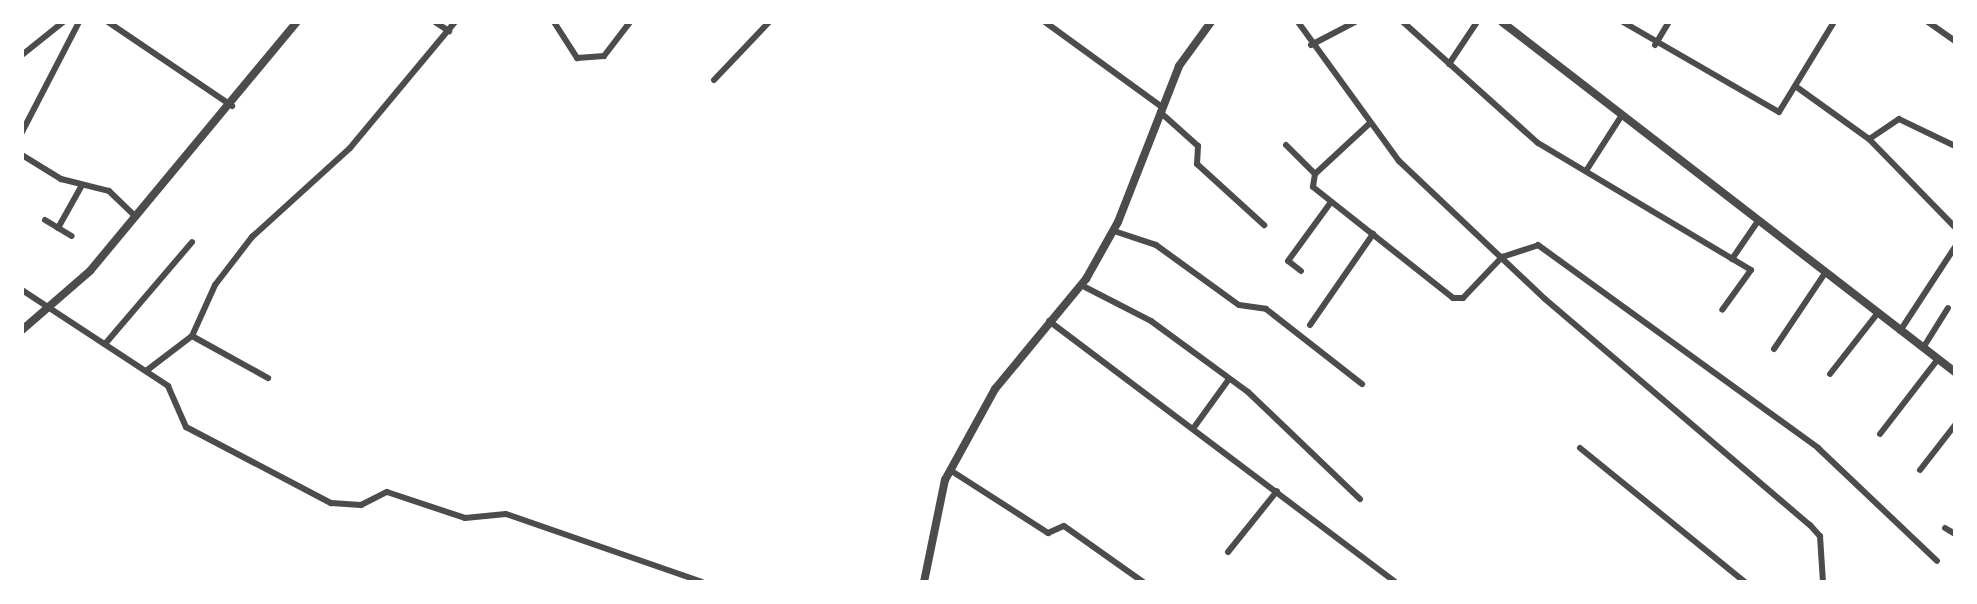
<!DOCTYPE html>
<style>
body{margin:0}
#map{position:relative;width:1977px;height:604px;overflow:hidden;background:#fff;font-family:"Titillium Web",sans-serif}
div>[style]{position:absolute}
.minor>*{height:6px;margin:-3px;padding:0 3px;transform-origin:3px;border-radius:3px;background:#4c4c4c}
.tertiary>*{height:8px;margin:-4px;padding:0 4px;transform-origin:4px;border-radius:4px;background:#4c4c4c}
span{translate:-50% -50%;white-space:nowrap;text-align:center;line-height:1.15;-webkit-text-stroke:7px #fff;paint-order:stroke}
.frame{position:absolute;inset:0;border:24px solid #fff;pointer-events:none}
</style>
<div id="map">
<div class="minor">
<div style="left:108px;top:22px;width:150px;rotate:34.1deg"></div>
<div style="left:435px;top:22px;width:17px;rotate:33deg"></div>
<div style="left:554px;top:22px;width:43px;rotate:57.4deg"></div>
<div style="left:577px;top:58px;width:27px;rotate:-4deg"></div>
<div style="left:604px;top:56px;width:43px;rotate:-52.6deg"></div>
<div style="left:1045px;top:22px;width:145px;rotate:36deg"></div>
<div style="left:1298px;top:22px;width:172px;rotate:54deg"></div>
<div style="left:1399px;top:161px;width:201px;rotate:43.4deg"></div>
<div style="left:1545px;top:299px;width:348px;rotate:40.5deg"></div>
<div style="left:1810px;top:525px;width:15px;rotate:48deg"></div>
<div style="left:1820px;top:536px;width:46px;rotate:86.3deg"></div>
<div style="left:1403px;top:22px;width:181px;rotate:41.9deg"></div>
<div style="left:1538px;top:143px;width:248px;rotate:30.8deg"></div>
<div style="left:1751px;top:270px;width:49px;rotate:125.9deg"></div>
<div style="left:1623px;top:22px;width:180px;rotate:30deg"></div>
<div style="left:1779px;top:112px;width:105px;rotate:-58.6deg"></div>
<div style="left:1928px;top:22px;width:33px;rotate:35deg"></div>
<div style="left:1311px;top:45px;width:50px;rotate:-27.6deg"></div>
<div style="left:1655px;top:45px;width:27px;rotate:-59deg"></div>
<div style="left:22px;top:55px;width:53px;rotate:-38.8deg"></div>
<div style="left:1449px;top:64px;width:50px;rotate:-56.3deg"></div>
<div style="left:714px;top:80px;width:80px;rotate:-46.5deg"></div>
<div style="left:1798px;top:88px;width:87px;rotate:35.7deg"></div>
<div style="left:1160px;top:112px;width:51px;rotate:41.8deg"></div>
<div style="left:1198px;top:146px;width:18px;rotate:93deg"></div>
<div style="left:1197px;top:164px;width:91px;rotate:42.3deg"></div>
<div style="left:22px;top:132px;width:124px;rotate:-62.6deg"></div>
<div style="left:1286px;top:145px;width:41px;rotate:45deg"></div>
<div style="left:1315px;top:174px;width:13px;rotate:99deg"></div>
<div style="left:1313px;top:187px;width:179px;rotate:38.4deg"></div>
<div style="left:1453px;top:298px;width:10px"></div>
<div style="left:1463px;top:298px;width:57px;rotate:-46.4deg"></div>
<div style="left:1502px;top:257px;width:38px;rotate:-18deg"></div>
<div style="left:1538px;top:245px;width:346px;rotate:35.9deg"></div>
<div style="left:1818px;top:448px;width:164px;rotate:43.5deg"></div>
<div style="left:1955px;top:146px;width:62px;rotate:-154.3deg"></div>
<div style="left:1899px;top:119px;width:36px;rotate:146deg"></div>
<div style="left:1869px;top:139px;width:123px;rotate:45.7deg"></div>
<div style="left:22px;top:155px;width:46px;rotate:31.6deg"></div>
<div style="left:61px;top:179px;width:49px;rotate:14deg"></div>
<div style="left:109px;top:191px;width:37px;rotate:44deg"></div>
<div style="left:1586px;top:171px;width:67px;rotate:-57.3deg"></div>
<div style="left:1315px;top:174px;width:75px;rotate:-42.8deg"></div>
<div style="left:45px;top:220px;width:31px;rotate:31deg"></div>
<div style="left:58px;top:228px;width:49px;rotate:-60.8deg"></div>
<div style="left:1114px;top:231px;width:44px;rotate:18.4deg"></div>
<div style="left:1156px;top:245px;width:102px;rotate:35.9deg"></div>
<div style="left:1239px;top:305px;width:27px;rotate:8deg"></div>
<div style="left:1266px;top:309px;width:122px;rotate:38deg"></div>
<div style="left:1732px;top:259px;width:46px;rotate:-55.6deg"></div>
<div style="left:1301px;top:271px;width:16px;rotate:-142deg"></div>
<div style="left:1288px;top:261px;width:73px;rotate:-53.9deg"></div>
<div style="left:1081px;top:285px;width:79px;rotate:27.2deg"></div>
<div style="left:1151px;top:321px;width:120px;rotate:36.2deg"></div>
<div style="left:1248px;top:392px;width:155px;rotate:43.7deg"></div>
<div style="left:22px;top:290px;width:175px;rotate:33.3deg"></div>
<div style="left:168px;top:386px;width:45px;rotate:66.3deg"></div>
<div style="left:186px;top:427px;width:164px;rotate:27.7deg"></div>
<div style="left:331px;top:503px;width:30px;rotate:4deg"></div>
<div style="left:361px;top:505px;width:29px;rotate:-27deg"></div>
<div style="left:387px;top:492px;width:82px;rotate:18.4deg"></div>
<div style="left:465px;top:518px;width:41px;rotate:-5.6deg"></div>
<div style="left:506px;top:514px;width:207px;rotate:19.1deg"></div>
<div style="left:1049px;top:321px;width:433px;rotate:37deg"></div>
<div style="left:1310px;top:325px;width:111px;rotate:-55.3deg"></div>
<div style="left:1900px;top:331px;width:100px;rotate:-56.8deg"></div>
<div style="left:192px;top:336px;width:87px;rotate:28.9deg"></div>
<div style="left:105px;top:344px;width:134px;rotate:-49.5deg"></div>
<div style="left:1923px;top:348px;width:47px;rotate:-58deg"></div>
<div style="left:1774px;top:349px;width:92px;rotate:-56.1deg"></div>
<div style="left:146px;top:371px;width:58px;rotate:-37.3deg"></div>
<div style="left:192px;top:336px;width:56px;rotate:-65.7deg"></div>
<div style="left:215px;top:285px;width:61px;rotate:-52.4deg"></div>
<div style="left:252px;top:237px;width:132px;rotate:-42.2deg"></div>
<div style="left:350px;top:148px;width:164px;rotate:-50.2deg"></div>
<div style="left:1830px;top:374px;width:76px;rotate:-51.9deg"></div>
<div style="left:1195px;top:426px;width:58px;rotate:-54.1deg"></div>
<div style="left:1880px;top:434px;width:95px;rotate:-52.3deg"></div>
<div style="left:1580px;top:448px;width:213px;rotate:39.1deg"></div>
<div style="left:950px;top:470px;width:117px;rotate:32.7deg"></div>
<div style="left:1048px;top:533px;width:17px;rotate:-24deg"></div>
<div style="left:1064px;top:526px;width:97px;rotate:35.3deg"></div>
<div style="left:1920px;top:470px;width:57px;rotate:-52.1deg"></div>
<div style="left:1945px;top:528px;width:12px;rotate:31deg"></div>
<div style="left:1228px;top:552px;width:78px;rotate:-51.2deg"></div>
</div>
<div class="tertiary">
<div style="left:1502px;top:22px;width:572px;rotate:37.69deg"></div>
<div style="left:22px;top:330px;width:90px;rotate:-40.9deg"></div>
<div style="left:90px;top:271px;width:324px;rotate:-50.3deg"></div>
<div style="left:924px;top:582px;width:104px;rotate:-78.4deg"></div>
<div style="left:945px;top:480px;width:104px;rotate:-61.2deg"></div>
<div style="left:995px;top:389px;width:143px;rotate:-50.4deg"></div>
<div style="left:1086px;top:279px;width:65px;rotate:-60.7deg"></div>
<div style="left:1118px;top:222px;width:168px;rotate:-68.6deg"></div>
<div style="left:1179px;top:66px;width:54px;rotate:-54deg"></div>
</div>
<div class="frame"></div>
</div>
